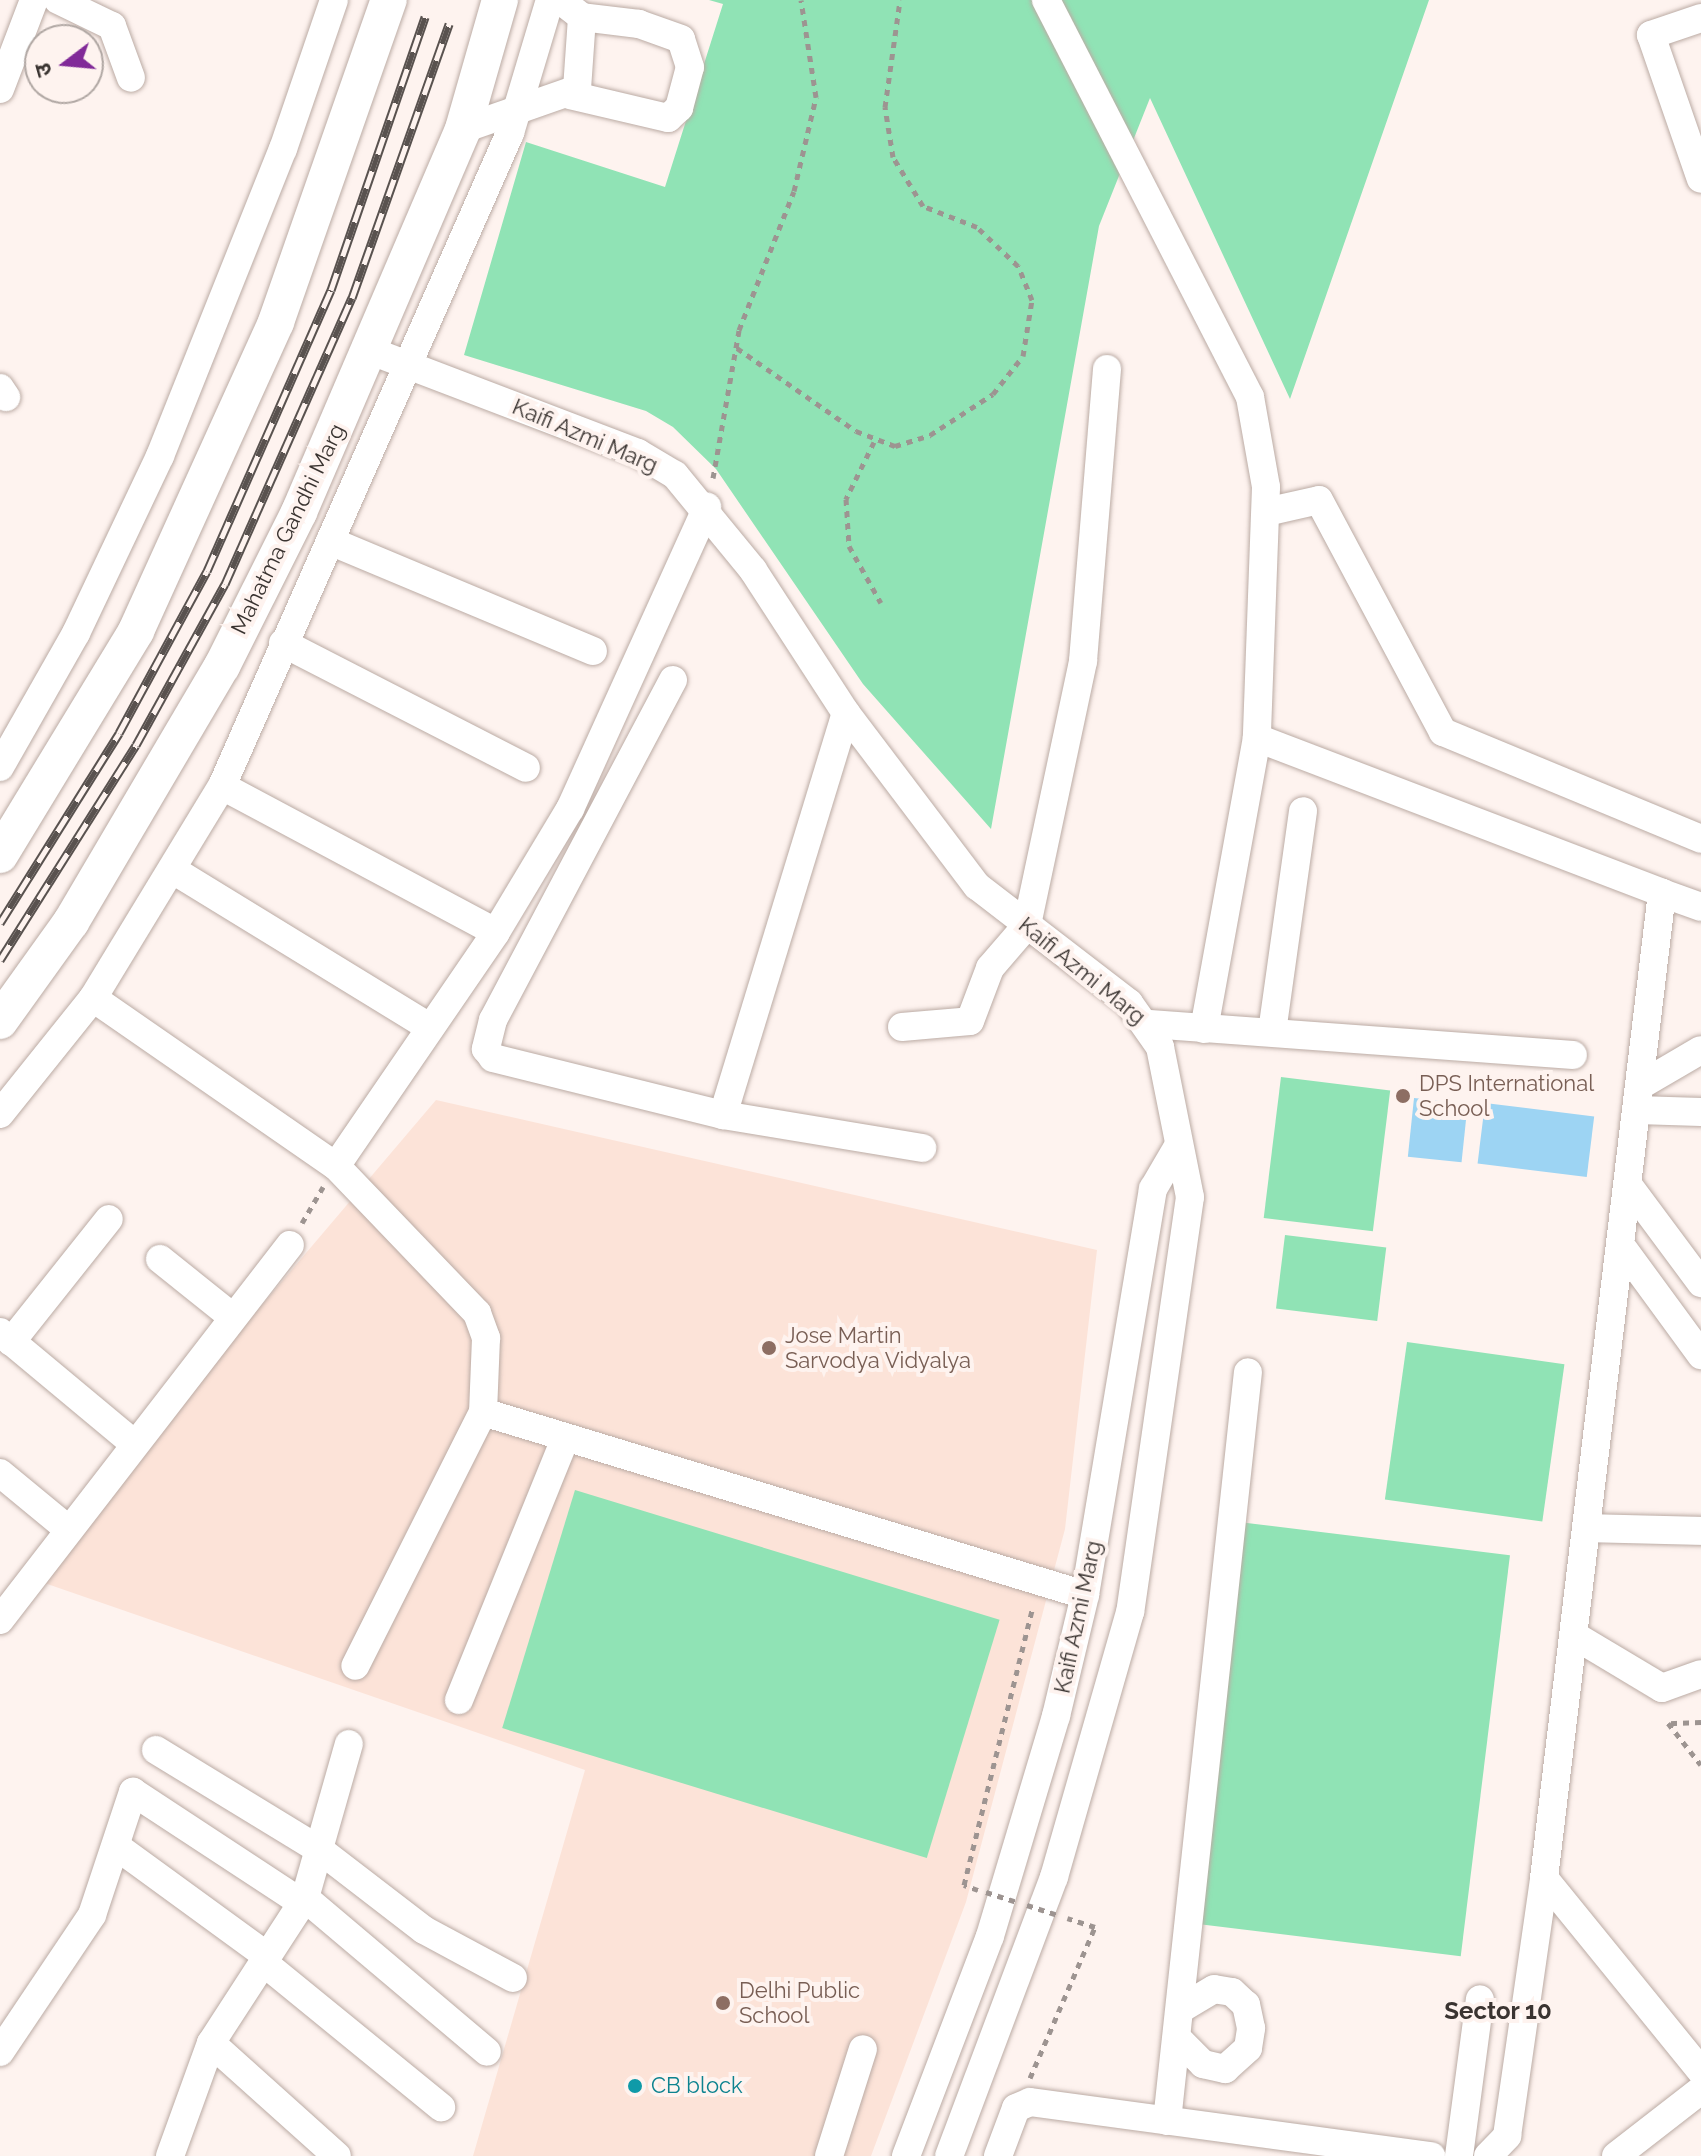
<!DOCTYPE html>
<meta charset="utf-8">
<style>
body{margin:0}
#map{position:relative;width:1701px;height:2156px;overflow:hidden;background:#fef3ef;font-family:Raleway,"Noto Sans Devanagari",sans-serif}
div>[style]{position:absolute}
.built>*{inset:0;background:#fce3d8}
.green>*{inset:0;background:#90e3b5;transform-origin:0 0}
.water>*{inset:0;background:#9dd4f3;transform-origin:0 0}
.path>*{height:5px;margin-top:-2.5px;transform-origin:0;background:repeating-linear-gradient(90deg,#9d9491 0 6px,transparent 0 12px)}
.roads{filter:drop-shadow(0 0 2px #bbaba4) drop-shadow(0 0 2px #bbaba4)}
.minor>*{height:28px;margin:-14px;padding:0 14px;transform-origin:14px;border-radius:14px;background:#fff}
.major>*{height:36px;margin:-18px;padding:0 18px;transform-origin:18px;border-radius:18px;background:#fff}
.rail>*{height:9px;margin-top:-4.5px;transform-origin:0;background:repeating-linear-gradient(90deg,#fef3ef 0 18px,#59524f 0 36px);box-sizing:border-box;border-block:2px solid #59524f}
.path-bridge>*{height:5px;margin-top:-2.5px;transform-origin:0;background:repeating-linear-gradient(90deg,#9d9491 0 6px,transparent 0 12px)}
.dots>*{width:22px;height:22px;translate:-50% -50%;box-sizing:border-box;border:4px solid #fef3ef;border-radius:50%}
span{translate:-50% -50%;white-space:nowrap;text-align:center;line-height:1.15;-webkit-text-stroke:8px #fef3ef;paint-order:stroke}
.street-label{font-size:22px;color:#3a3431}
.education-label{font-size:22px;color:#785e54}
.left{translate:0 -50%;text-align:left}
.culture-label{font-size:22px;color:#0d838f}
.neighbourhood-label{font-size:24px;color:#3a3431;font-weight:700}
.north{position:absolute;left:24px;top:24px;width:80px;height:80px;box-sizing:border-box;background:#fef3ef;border:2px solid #b0a7a3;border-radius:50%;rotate:254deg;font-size:22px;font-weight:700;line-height:32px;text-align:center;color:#3a3431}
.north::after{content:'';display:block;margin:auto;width:28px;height:36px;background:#812a98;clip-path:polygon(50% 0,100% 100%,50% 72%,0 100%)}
</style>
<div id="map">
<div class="built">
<div style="clip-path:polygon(436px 1100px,1097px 1250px,1065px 1529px,966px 1902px,871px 2156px,473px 2156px,585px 1770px,30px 1578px)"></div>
</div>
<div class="green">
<div style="clip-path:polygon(709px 0,1429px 0,1290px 399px,1150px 98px,1099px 226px,991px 829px,863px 684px,716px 469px,673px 427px,646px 411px,464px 355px,526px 142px,665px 187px,723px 4px)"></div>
<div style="left:1281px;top:1077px;width:110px;height:142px;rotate:7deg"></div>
<div style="left:1285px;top:1235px;width:102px;height:74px;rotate:7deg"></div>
<div style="left:1407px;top:1342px;width:159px;height:159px;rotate:8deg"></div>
<div style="left:575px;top:1490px;width:444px;height:249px;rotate:17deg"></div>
<div style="left:1239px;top:1522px;width:273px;height:404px;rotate:7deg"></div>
</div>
<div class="water">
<div style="left:1414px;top:1098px;width:54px;height:59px;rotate:6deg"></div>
<div style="left:1485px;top:1103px;width:110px;height:61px;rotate:7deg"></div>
</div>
<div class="path">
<div style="left:737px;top:348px;width:145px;rotate:34.9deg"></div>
<div style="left:856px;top:431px;width:42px;rotate:21deg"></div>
<div style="left:895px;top:446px;width:37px;rotate:-17deg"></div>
<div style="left:930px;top:435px;width:75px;rotate:-33.1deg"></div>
<div style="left:993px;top:394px;width:48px;rotate:-51.7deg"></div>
<div style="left:1023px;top:356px;width:57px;rotate:-80.9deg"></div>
<div style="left:1032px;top:300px;width:37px;rotate:-112deg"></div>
<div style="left:1018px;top:266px;width:57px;rotate:-136.4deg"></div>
<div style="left:977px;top:227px;width:58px;rotate:-158.7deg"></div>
<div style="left:923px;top:206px;width:57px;rotate:-121.5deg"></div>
<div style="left:893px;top:157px;width:51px;rotate:-99.1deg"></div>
<div style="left:885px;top:107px;width:108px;rotate:-82deg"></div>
<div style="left:874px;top:442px;width:64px;rotate:116.2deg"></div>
<div style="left:846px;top:499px;width:47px;rotate:86.3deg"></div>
<div style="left:849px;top:546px;width:65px;rotate:60.7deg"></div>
<div style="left:713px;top:478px;width:150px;rotate:-80deg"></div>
<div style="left:739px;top:330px;width:149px;rotate:-68.4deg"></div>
<div style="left:794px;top:191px;width:97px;rotate:-76.8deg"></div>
<div style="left:816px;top:97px;width:98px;rotate:-98.8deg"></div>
<div style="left:302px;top:1223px;width:42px;rotate:-59.7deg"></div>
<div style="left:1701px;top:1722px;width:33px;rotate:178deg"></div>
<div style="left:1668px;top:1723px;width:53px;rotate:51.8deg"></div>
<div style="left:978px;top:1890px;width:15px;rotate:-160deg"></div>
<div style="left:964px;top:1885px;width:287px;rotate:-76.1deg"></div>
<div style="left:1030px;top:2078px;width:164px;rotate:-66.7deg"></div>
<div style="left:1095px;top:1927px;width:29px;rotate:-162deg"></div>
</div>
<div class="roads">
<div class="minor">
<div style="left:58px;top:0;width:60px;rotate:25.7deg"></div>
<div style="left:112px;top:26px;width:55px;rotate:69.9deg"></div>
<div style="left:1046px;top:0;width:446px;rotate:62.8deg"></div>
<div style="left:1250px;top:397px;width:91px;rotate:79.9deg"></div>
<div style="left:1266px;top:487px;width:251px;rotate:92.1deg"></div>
<div style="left:1257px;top:738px;width:434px;rotate:20.9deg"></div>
<div style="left:1701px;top:18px;width:53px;rotate:161.2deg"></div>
<div style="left:1651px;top:35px;width:152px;rotate:70.9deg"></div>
<div style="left:0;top:89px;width:95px;rotate:-69.1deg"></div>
<div style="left:570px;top:95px;width:101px;rotate:13.2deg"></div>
<div style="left:668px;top:118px;width:15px;rotate:-42deg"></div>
<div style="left:679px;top:108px;width:42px;rotate:-75deg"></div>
<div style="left:690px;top:67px;width:29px;rotate:-108deg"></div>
<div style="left:681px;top:39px;width:45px;rotate:-160.3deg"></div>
<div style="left:639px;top:24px;width:57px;rotate:-173deg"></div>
<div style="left:463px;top:129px;width:121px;rotate:-19.3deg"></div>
<div style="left:577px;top:89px;width:72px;rotate:-86deg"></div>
<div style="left:582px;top:17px;width:18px;rotate:-142deg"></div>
<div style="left:371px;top:351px;width:286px;rotate:20.9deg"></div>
<div style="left:638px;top:453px;width:43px;rotate:30.7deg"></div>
<div style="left:675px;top:475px;width:123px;rotate:50.6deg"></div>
<div style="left:753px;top:570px;width:171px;rotate:57deg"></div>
<div style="left:846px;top:713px;width:217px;rotate:52.9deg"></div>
<div style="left:977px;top:886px;width:192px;rotate:37.6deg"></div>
<div style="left:1129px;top:1003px;width:54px;rotate:54.8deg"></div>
<div style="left:1160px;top:1047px;width:153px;rotate:78.7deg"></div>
<div style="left:1190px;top:1197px;width:419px;rotate:98.2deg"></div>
<div style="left:1130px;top:1612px;width:276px;rotate:106deg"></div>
<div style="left:1054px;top:1877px;width:298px;rotate:110.6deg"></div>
<div style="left:0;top:388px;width:11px;rotate:56deg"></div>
<div style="left:1266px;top:512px;width:54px;rotate:-12.8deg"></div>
<div style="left:1319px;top:500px;width:263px;rotate:61.9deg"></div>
<div style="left:1443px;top:732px;width:279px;rotate:22.5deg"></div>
<div style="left:330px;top:541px;width:285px;rotate:22.7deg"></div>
<div style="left:283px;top:643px;width:273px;rotate:27.2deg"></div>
<div style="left:673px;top:680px;width:385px;rotate:117.9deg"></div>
<div style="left:493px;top:1020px;width:30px;rotate:104deg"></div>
<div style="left:486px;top:1049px;width:11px;rotate:52deg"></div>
<div style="left:493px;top:1058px;width:237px;rotate:13.9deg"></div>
<div style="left:723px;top:1115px;width:202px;rotate:9.4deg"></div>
<div style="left:0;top:767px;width:154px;rotate:-60.4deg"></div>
<div style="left:76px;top:633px;width:196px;rotate:-64.6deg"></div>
<div style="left:160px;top:456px;width:331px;rotate:-68.2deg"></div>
<div style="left:283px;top:149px;width:157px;rotate:-71.1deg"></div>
<div style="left:222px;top:786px;width:310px;rotate:28.1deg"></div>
<div style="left:173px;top:870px;width:299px;rotate:31.5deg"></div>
<div style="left:93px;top:998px;width:295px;rotate:34.7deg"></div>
<div style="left:336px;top:1166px;width:204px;rotate:46.2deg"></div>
<div style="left:477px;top:1313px;width:27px;rotate:70deg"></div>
<div style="left:486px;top:1338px;width:74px;rotate:92.3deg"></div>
<div style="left:483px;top:1412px;width:284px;rotate:116.7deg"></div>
<div style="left:1150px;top:1024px;width:424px;rotate:4.2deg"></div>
<div style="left:902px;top:1027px;width:68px;rotate:-5deg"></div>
<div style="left:970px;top:1021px;width:57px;rotate:-69.3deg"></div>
<div style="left:990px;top:968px;width:57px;rotate:-49.3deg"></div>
<div style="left:1027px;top:925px;width:270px;rotate:-78deg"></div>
<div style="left:1083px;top:661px;width:293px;rotate:-85.3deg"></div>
<div style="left:1204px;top:1029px;width:296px;rotate:-79.7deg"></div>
<div style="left:1272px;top:1032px;width:223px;rotate:-82deg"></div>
<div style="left:1641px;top:1085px;width:69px;rotate:-30.3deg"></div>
<div style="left:1637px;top:1110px;width:64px;rotate:1.8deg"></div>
<div style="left:0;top:1114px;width:149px;rotate:-51.3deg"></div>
<div style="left:93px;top:998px;width:248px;rotate:-58.7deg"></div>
<div style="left:222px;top:786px;width:714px;rotate:-66.2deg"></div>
<div style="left:510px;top:133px;width:139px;rotate:-73.3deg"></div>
<div style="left:723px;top:1115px;width:420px;rotate:-73deg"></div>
<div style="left:336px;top:1166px;width:283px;rotate:-55.6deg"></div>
<div style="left:496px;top:932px;width:144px;rotate:-59deg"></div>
<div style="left:570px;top:809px;width:332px;rotate:-65.6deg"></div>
<div style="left:1629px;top:1186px;width:121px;rotate:53.4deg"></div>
<div style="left:1622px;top:1247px;width:134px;rotate:53.8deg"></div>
<div style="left:160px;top:1259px;width:90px;rotate:38.7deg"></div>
<div style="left:0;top:1332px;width:173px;rotate:39.8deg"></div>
<div style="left:11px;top:1342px;width:157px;rotate:-51.5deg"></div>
<div style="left:483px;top:1412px;width:629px;rotate:16.91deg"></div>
<div style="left:0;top:1473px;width:88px;rotate:39.5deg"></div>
<div style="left:1588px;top:1528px;width:113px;rotate:1.5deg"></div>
<div style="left:0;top:1620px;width:474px;rotate:-52.3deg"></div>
<div style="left:1575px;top:1636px;width:101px;rotate:30.9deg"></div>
<div style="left:1662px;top:1688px;width:41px;rotate:-19.7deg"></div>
<div style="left:459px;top:1700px;width:282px;rotate:-67.9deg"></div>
<div style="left:156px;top:1750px;width:192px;rotate:31.4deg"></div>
<div style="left:320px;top:1850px;width:131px;rotate:37.6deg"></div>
<div style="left:424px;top:1930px;width:101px;rotate:28.3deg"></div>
<div style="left:116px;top:1846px;width:187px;rotate:36.1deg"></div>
<div style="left:1544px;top:1878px;width:249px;rotate:50.9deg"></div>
<div style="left:305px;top:1898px;width:238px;rotate:40.2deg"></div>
<div style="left:263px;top:1962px;width:230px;rotate:39.2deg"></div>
<div style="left:1177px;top:2038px;width:37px;rotate:45deg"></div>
<div style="left:1203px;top:2064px;width:23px;rotate:13deg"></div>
<div style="left:1225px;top:2069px;width:31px;rotate:-42deg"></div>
<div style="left:1248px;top:2048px;width:20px;rotate:-81deg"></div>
<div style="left:1251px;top:2028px;width:24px;rotate:-102deg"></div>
<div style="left:1246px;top:2005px;width:19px;rotate:-137deg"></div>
<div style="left:1232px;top:1992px;width:18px;rotate:-171deg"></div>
<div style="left:1214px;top:1989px;width:39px;rotate:149deg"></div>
<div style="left:211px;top:2043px;width:169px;rotate:41.9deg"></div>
<div style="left:0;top:2052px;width:165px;rotate:-56.1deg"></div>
<div style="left:92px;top:1915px;width:130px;rotate:-71.6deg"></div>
<div style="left:133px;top:1792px;width:202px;rotate:33.3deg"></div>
<div style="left:1167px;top:2121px;width:753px;rotate:-83.83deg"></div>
<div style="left:170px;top:2156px;width:120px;rotate:-70.1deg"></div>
<div style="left:211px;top:2043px;width:173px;rotate:-57deg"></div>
<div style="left:305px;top:1898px;width:160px;rotate:-74.1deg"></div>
<div style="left:829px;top:2156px;width:112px;rotate:-72.4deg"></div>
<div style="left:906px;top:2156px;width:235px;rotate:-69.1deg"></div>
<div style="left:990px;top:1936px;width:230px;rotate:-73.3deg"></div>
<div style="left:1056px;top:1716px;width:124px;rotate:-76.5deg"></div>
<div style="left:1085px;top:1595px;width:412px;rotate:-80.5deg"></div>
<div style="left:1153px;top:1189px;width:48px;rotate:-59.7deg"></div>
<div style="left:998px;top:2156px;width:51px;rotate:-69.4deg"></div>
<div style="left:1016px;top:2108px;width:15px;rotate:-23deg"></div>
<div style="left:1030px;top:2102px;width:405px;rotate:7.7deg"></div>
<div style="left:1459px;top:2156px;width:158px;rotate:-82.4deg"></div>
<div style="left:1488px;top:2156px;width:28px;rotate:-46deg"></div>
<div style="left:1507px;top:2136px;width:261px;rotate:-81.8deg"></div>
<div style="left:1544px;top:1878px;width:992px;rotate:-83.17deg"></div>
<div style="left:1662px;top:893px;width:41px;rotate:19.7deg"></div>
<div style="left:1616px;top:2156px;width:108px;rotate:-37.8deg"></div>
</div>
<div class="major">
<div style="left:0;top:855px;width:262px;rotate:-58.7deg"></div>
<div style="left:136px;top:631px;width:339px;rotate:-65.6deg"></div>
<div style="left:276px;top:322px;width:341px;rotate:-70.7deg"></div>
<div style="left:0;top:1021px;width:122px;rotate:-54.4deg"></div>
<div style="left:71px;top:922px;width:297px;rotate:-59.5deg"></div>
<div style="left:222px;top:666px;width:172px;rotate:-63.4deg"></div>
<div style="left:299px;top:512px;width:417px;rotate:-66.8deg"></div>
<div style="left:463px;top:129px;width:134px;rotate:-74deg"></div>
</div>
</div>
<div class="rail">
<div style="left:0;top:923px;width:224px;rotate:-57.9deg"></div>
<div style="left:119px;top:733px;width:184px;rotate:-61.5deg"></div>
<div style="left:207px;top:571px;width:307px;rotate:-66.2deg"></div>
<div style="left:331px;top:290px;width:289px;rotate:-71deg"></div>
<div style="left:0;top:960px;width:254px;rotate:-57.7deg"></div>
<div style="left:136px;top:745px;width:184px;rotate:-61.1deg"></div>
<div style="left:225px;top:584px;width:313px;rotate:-66.1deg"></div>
<div style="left:352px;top:298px;width:291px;rotate:-70.5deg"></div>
</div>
<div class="path-bridge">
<div style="left:986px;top:1892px;width:33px;rotate:18deg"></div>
<div style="left:1027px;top:1905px;width:32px;rotate:18deg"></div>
</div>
<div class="dots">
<div style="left:1403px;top:1096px;background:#8d6e63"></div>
<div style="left:769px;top:1348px;background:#8d6e63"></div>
<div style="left:723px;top:2003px;background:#8d6e63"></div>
<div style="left:635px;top:2086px;background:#0f9aa8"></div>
</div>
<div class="street-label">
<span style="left:585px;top:436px;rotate:23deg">Kaifi Azmi Marg</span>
<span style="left:288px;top:529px;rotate:-64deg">Mahatma Gandhi Marg</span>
<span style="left:1082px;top:971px;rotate:39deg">Kaifi Azmi Marg</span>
<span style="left:1078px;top:1617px;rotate:-78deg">Kaifi Azmi Marg</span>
</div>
<div class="education-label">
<span class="left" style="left:1419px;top:1096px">DPS International<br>School</span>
<span class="left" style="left:785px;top:1348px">Jose Martin<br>Sarvodya Vidyalya</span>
<span class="left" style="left:739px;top:2003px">Delhi Public<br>School</span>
</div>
<div class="culture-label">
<span class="left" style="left:651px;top:2086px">CB block</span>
</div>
<div class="neighbourhood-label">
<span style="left:1498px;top:2011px">Sector 10</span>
</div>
<div class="north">उ</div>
</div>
